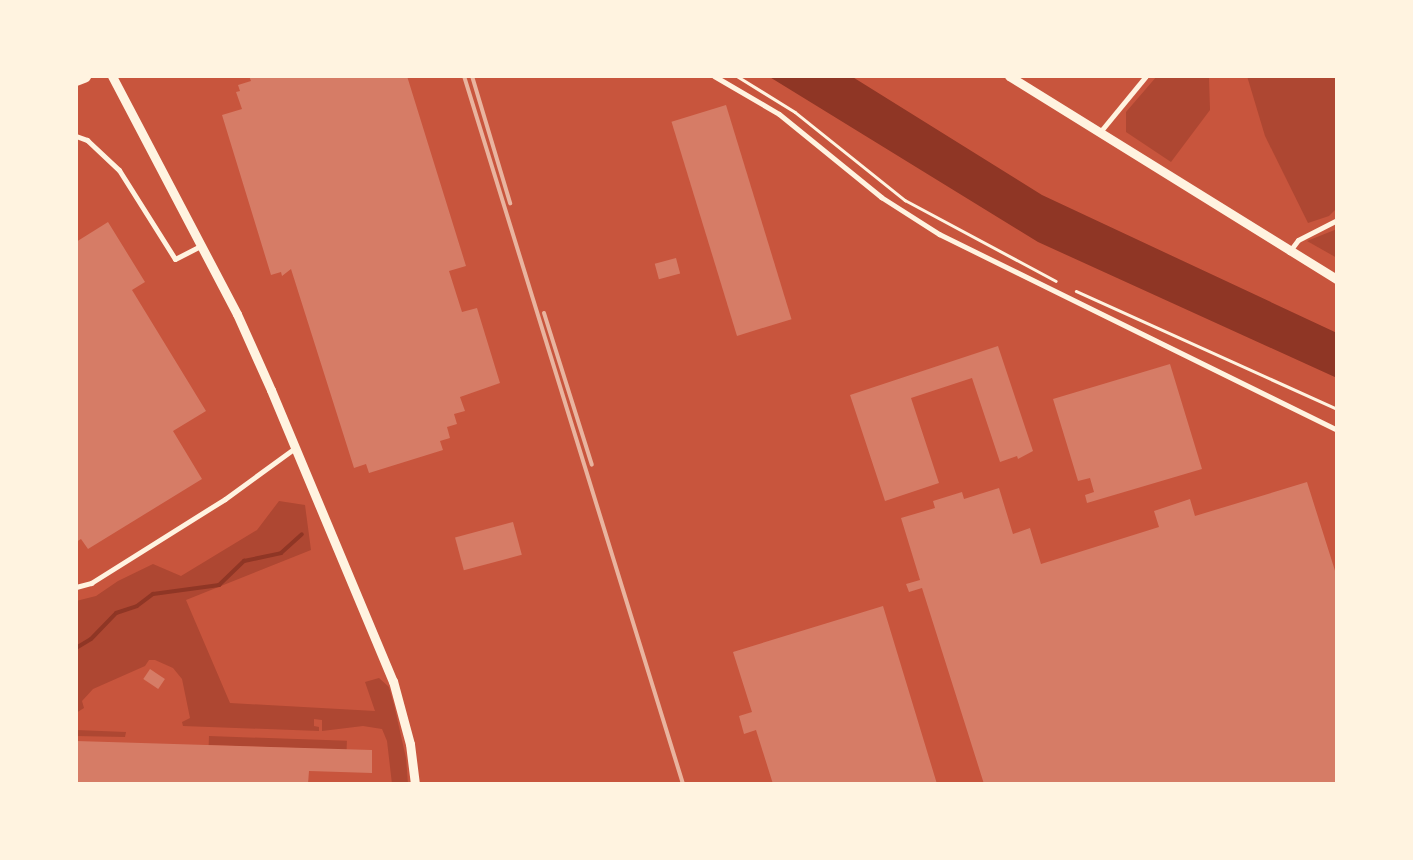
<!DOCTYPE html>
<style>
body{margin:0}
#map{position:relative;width:1413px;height:860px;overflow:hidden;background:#c8553d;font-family:"IBM Plex Serif",serif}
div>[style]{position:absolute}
.green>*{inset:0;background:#ae4732;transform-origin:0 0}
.water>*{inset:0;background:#8f3625}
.stream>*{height:4px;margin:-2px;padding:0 2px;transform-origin:2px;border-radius:2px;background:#8f3625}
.building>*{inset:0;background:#d67c66;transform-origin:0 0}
.path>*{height:2.5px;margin:-1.25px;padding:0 1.25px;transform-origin:1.25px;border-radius:1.25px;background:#fff3e0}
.minor>*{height:5px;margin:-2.5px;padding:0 2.5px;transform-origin:2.5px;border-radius:2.5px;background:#fff3e0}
.tertiary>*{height:9px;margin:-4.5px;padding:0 4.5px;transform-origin:4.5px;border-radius:4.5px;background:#fff3e0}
.motorway>*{height:14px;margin:-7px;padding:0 7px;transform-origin:7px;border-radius:7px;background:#fff3e0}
.rail>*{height:4px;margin:-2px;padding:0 2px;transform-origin:2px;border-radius:2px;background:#e9b49f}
span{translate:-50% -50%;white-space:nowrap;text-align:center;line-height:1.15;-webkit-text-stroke:4px #fff3e0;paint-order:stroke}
.frame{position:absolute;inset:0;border:78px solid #fff3e0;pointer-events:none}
</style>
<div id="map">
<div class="green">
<div style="clip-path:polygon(1157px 76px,1209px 77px,1210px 110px,1171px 162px,1126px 132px,1126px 112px)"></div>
<div style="clip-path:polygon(1247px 76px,1337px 76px,1337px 208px,1329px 216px,1308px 223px,1265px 136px)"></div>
<div style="clip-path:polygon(1337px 229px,1337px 258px,1307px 241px)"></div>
<div style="clip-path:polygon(279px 501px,305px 505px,311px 550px,186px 600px,230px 703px,375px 711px,365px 682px,379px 678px,389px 687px,394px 705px,406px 758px,408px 784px,392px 784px,387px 741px,382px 729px,363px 726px,322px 731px,322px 720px,314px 719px,314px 726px,319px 727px,319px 731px,183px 726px,182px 722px,190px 718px,182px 679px,173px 668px,155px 660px,149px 660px,145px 666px,93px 689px,82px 701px,84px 708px,76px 713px,76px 601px,96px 596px,118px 581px,153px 564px,181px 576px,257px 530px)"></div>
<div style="clip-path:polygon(76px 730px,126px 732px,125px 737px,76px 736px)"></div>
<div style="left:209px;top:736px;width:138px;height:9px;rotate:2deg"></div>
</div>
<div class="water">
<div style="clip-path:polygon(768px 76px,851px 76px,1042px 195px,1337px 333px,1337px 378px,1038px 242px)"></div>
</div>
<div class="stream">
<div style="left:76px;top:648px;width:17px;rotate:-31deg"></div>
<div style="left:91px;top:639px;width:36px;rotate:-46deg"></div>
<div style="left:116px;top:613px;width:22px;rotate:-18deg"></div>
<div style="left:137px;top:606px;width:20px;rotate:-37deg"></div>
<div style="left:153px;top:594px;width:67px;rotate:-7.8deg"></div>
<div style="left:219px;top:585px;width:35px;rotate:-44deg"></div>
<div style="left:244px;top:561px;width:38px;rotate:-12deg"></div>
<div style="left:281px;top:553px;width:28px;rotate:-42deg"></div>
</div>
<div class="building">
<div style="clip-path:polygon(249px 76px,407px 76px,466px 266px,449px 271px,462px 312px,477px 308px,500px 383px,460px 397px,465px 411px,454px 414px,457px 424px,447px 427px,450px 438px,440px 441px,443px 450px,369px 473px,366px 464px,354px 468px,291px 269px,282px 276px,281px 272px,271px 275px,222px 115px,242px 109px,236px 92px,240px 91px,238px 85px,251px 81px)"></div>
<div style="left:726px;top:105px;width:224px;height:57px;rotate:73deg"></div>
<div style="clip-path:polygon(108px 222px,145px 282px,132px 290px,206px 411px,173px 431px,202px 479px,88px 549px,81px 539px,76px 542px,76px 242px)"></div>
<div style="left:676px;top:258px;width:16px;height:22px;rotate:75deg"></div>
<div style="clip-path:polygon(998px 346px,1033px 451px,1018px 459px,1017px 456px,1000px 462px,972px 378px,911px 398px,939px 483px,885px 501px,850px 395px)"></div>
<div style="clip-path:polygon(1170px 364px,1202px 469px,1087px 503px,1085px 495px,1094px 492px,1090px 478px,1078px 481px,1053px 399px)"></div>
<div style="clip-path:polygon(1307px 482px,1337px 577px,1337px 784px,984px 784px,922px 588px,909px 592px,906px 584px,920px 580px,901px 518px,935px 508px,933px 501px,962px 492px,964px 499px,999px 488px,1013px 534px,1030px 528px,1041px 564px,1159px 527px,1154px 511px,1190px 499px,1195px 516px)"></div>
<div style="left:513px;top:522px;width:34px;height:60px;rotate:75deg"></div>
<div style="clip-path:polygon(883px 606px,937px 784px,773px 784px,756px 730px,744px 734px,739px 716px,752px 712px,733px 652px)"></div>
<div style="left:150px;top:669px;width:18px;height:12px;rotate:34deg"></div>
<div style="clip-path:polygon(76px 741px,372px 750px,372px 773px,309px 771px,308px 784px,76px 784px)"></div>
</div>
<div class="path">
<div style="left:737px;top:76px;width:68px;rotate:31.8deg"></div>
<div style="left:795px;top:112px;width:141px;rotate:38.7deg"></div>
<div style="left:905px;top:200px;width:171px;rotate:28.2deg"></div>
<div style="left:1076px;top:291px;width:286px;rotate:24.3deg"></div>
</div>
<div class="minor">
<div style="left:714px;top:76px;width:75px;rotate:30.3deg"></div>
<div style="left:779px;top:114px;width:132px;rotate:39.1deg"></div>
<div style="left:881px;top:197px;width:69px;rotate:32.5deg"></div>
<div style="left:939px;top:234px;width:444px;rotate:26.2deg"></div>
<div style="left:1100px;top:132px;width:72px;rotate:-50.6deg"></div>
<div style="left:76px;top:136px;width:12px;rotate:20deg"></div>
<div style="left:87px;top:140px;width:44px;rotate:43.2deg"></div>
<div style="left:119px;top:170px;width:105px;rotate:57.8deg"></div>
<div style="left:175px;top:259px;width:29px;rotate:-27deg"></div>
<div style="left:1289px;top:252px;width:15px;rotate:-53deg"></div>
<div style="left:1298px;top:240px;width:44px;rotate:-27.1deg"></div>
<div style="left:76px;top:587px;width:16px;rotate:-15deg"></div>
<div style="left:91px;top:583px;width:158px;rotate:-32.1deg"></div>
<div style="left:225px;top:499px;width:87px;rotate:-36.1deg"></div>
</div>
<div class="tertiary">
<div style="left:112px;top:76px;width:269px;rotate:62.3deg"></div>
<div style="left:237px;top:314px;width:83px;rotate:65.9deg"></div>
<div style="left:271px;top:390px;width:316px;rotate:67.3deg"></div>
<div style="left:393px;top:681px;width:65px;rotate:74.9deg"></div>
<div style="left:410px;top:744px;width:40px;rotate:82.9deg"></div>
<div style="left:1009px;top:76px;width:386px;rotate:31.8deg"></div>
</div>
<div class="motorway">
<div style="left:76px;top:79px;width:9px;rotate:-21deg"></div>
</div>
<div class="rail">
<div style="left:464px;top:76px;width:741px;rotate:72.81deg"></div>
<div style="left:472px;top:76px;width:133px;rotate:73.3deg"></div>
<div style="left:544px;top:313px;width:159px;rotate:72.5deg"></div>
</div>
<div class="frame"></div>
</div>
